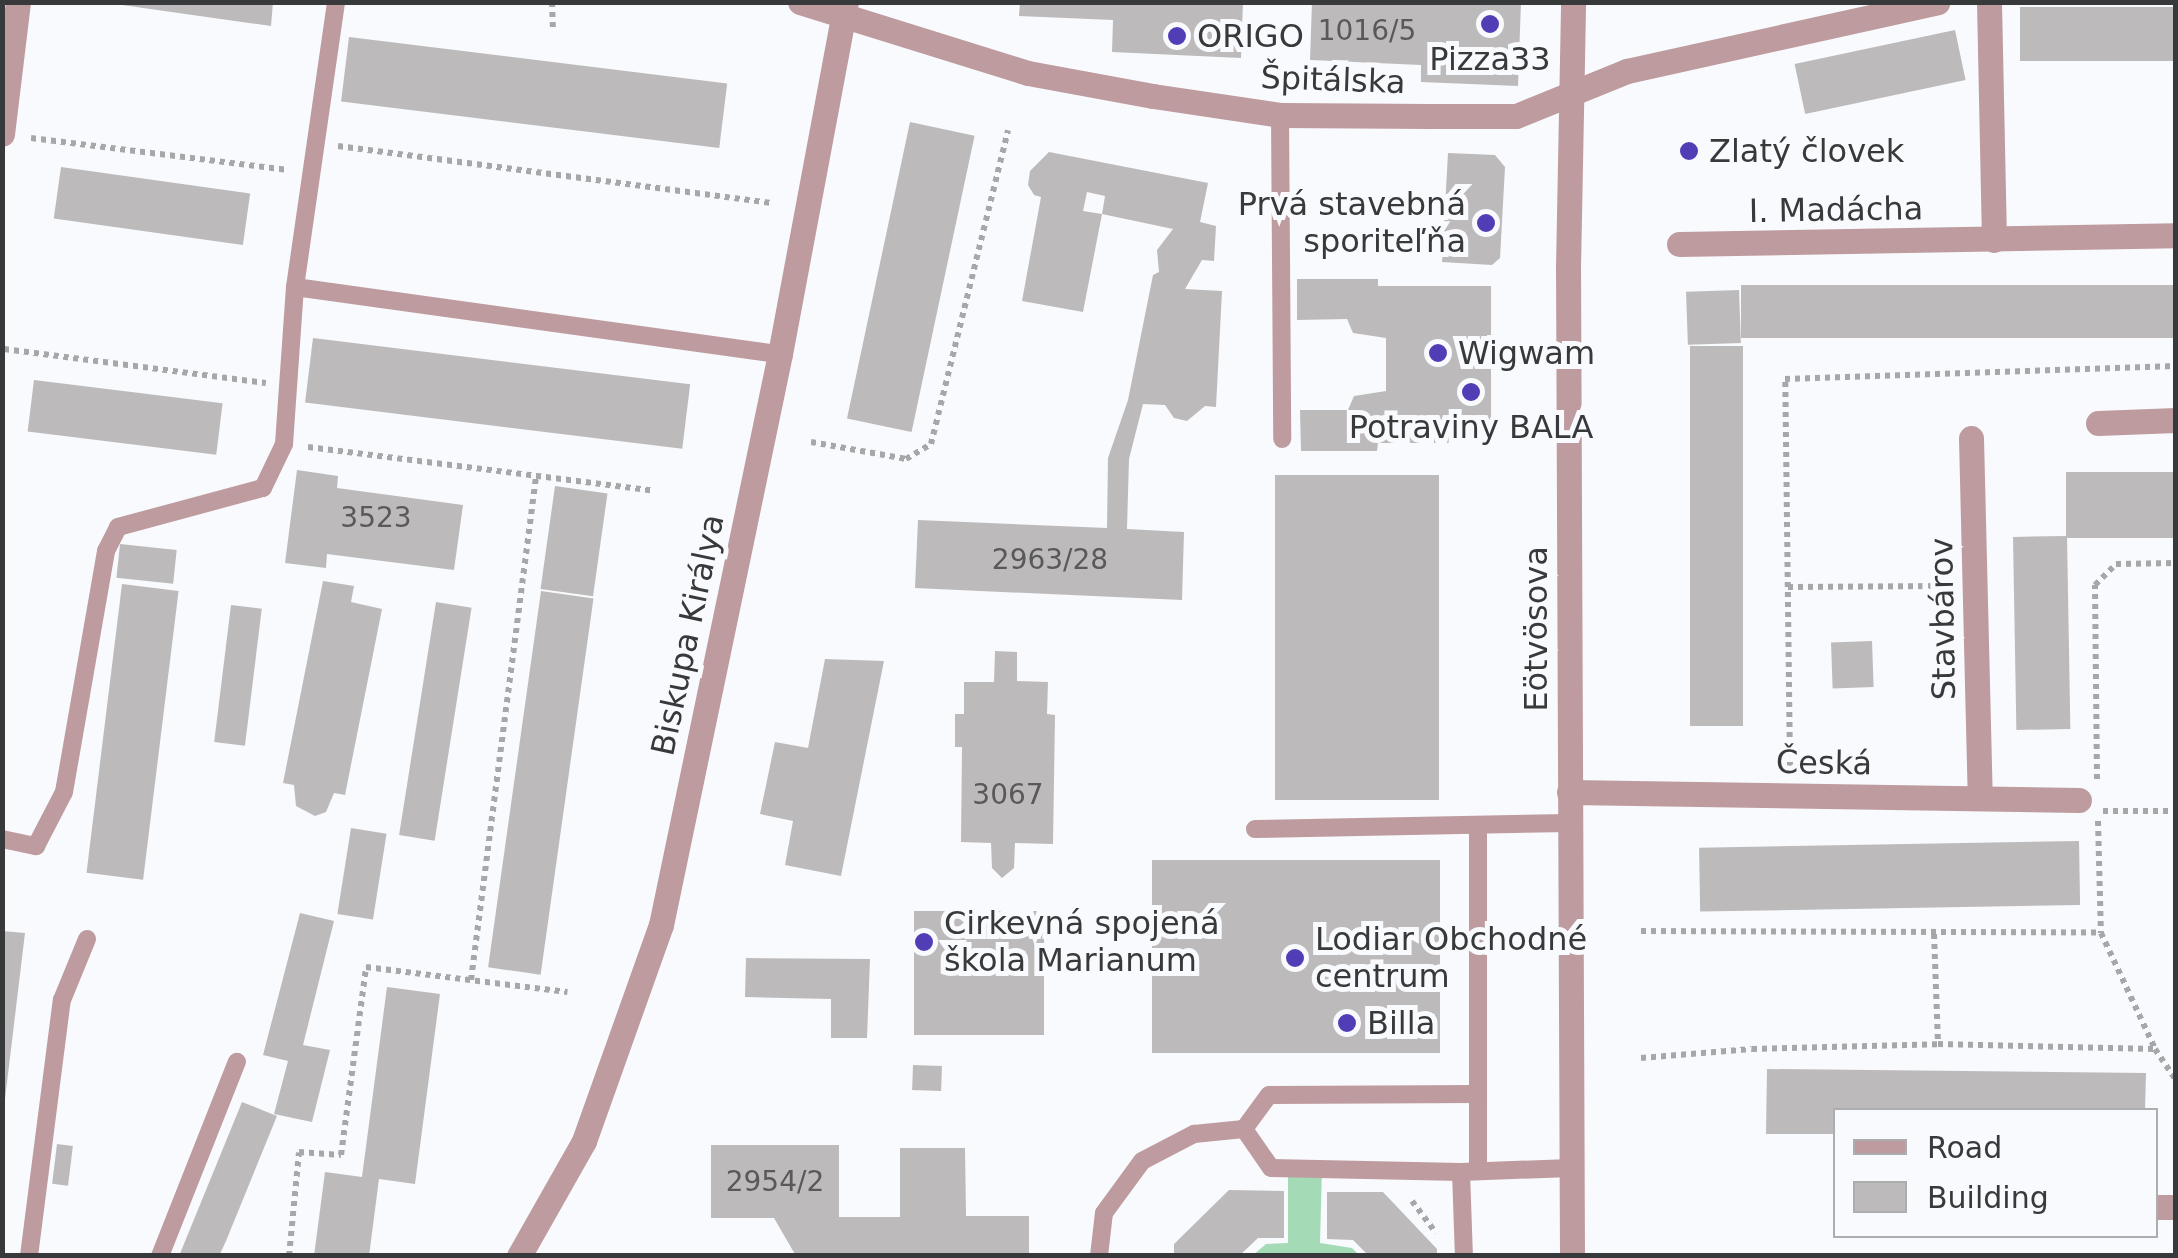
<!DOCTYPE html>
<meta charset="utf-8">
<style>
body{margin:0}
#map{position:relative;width:2178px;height:1258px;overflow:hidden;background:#f8fafd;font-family:"DejaVu Sans",sans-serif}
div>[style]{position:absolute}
.green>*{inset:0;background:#a4dbb6}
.building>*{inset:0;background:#bdbabb;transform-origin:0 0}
.path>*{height:6px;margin-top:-3px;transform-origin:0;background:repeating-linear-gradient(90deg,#a5a7a9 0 5px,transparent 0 10px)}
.lane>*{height:18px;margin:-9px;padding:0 9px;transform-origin:9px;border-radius:9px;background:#be9b9e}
.street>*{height:25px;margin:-12.5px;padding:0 12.5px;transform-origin:12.5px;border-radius:12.5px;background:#be9b9e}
.dots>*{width:28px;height:28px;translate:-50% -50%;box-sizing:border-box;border:5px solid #f8fafd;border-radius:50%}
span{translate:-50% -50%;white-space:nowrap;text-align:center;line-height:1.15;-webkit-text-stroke:10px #f8fafd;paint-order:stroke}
.number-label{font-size:28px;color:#59595a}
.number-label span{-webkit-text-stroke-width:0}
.poi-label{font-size:32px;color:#38393a}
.left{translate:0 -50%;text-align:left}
.right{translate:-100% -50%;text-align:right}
.street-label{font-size:32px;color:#38393a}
.frame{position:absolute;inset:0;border:5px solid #38393a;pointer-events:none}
.legend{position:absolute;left:1833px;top:1108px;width:325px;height:130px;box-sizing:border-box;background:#f8fafd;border:2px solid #abadaf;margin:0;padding:12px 18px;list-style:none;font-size:30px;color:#38393a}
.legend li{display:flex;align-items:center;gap:20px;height:50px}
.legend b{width:50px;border:2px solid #abadaf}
</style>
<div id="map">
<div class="green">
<div style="clip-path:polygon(1288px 1168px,1322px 1169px,1320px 1243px,1352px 1248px,1359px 1255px,1252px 1256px,1266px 1244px,1288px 1243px)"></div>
</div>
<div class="building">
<div style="clip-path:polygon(101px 2px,273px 2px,271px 26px)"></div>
<div style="clip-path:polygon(1020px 2px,1243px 2px,1241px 58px,1112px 52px,1113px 20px,1019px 16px)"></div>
<div style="clip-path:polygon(1312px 2px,1521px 2px,1518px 86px,1421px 82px,1421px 65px,1310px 60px)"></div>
<div style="left:2176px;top:7px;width:54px;height:156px;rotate:90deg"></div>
<div style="left:1955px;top:30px;width:51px;height:164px;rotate:78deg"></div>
<div style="left:349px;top:37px;width:381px;height:65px;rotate:7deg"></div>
<div style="left:910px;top:122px;width:66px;height:303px;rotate:12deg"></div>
<div style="clip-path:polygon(1049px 152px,1208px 183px,1200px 222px,1216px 226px,1214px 261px,1202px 260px,1185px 289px,1222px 291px,1216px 407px,1205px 406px,1187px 421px,1174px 418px,1165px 405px,1143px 404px,1129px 459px,1127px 529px,1184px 532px,1182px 600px,915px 588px,918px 520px,1107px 528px,1108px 458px,1128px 400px,1153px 275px,1159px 272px,1157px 250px,1173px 229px,1102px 214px,1105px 196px,1087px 192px,1083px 211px,1102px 214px,1083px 312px,1022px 301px,1041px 197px,1034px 195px,1028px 185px,1030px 171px)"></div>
<div style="clip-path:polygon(1448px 153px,1495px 155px,1505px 167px,1500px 258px,1492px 265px,1442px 262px)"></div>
<div style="left:61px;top:167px;width:191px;height:52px;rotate:8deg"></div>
<div style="clip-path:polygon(1297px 279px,1378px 279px,1378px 286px,1491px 286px,1491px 443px,1378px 443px,1377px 451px,1301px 451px,1300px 410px,1348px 410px,1354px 396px,1386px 391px,1386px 338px,1353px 333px,1347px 319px,1297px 320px)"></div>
<div style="left:2176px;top:285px;width:53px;height:435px;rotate:90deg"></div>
<div style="left:1739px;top:290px;width:53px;height:53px;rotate:88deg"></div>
<div style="left:313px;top:338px;width:380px;height:65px;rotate:7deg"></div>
<div style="left:1690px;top:346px;width:53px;height:380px"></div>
<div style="left:34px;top:380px;width:190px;height:52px;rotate:7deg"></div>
<div style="clip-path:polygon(297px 470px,338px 476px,337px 488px,463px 505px,454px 570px,327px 554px,326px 568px,285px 563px)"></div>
<div style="left:2176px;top:472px;width:66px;height:110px;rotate:90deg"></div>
<div style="left:1275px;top:475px;width:164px;height:325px"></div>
<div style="left:555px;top:486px;width:53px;height:104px;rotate:8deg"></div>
<div style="left:2067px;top:536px;width:193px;height:54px;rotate:89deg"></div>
<div style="left:120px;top:544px;width:57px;height:34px;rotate:6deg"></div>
<div style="clip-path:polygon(323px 581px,354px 586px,351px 602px,382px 609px,345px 795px,334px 793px,326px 812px,315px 816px,296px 806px,294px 785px,283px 783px)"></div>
<div style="left:122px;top:584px;width:57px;height:291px;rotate:7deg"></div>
<div style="left:541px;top:591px;width:53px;height:380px;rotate:8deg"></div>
<div style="left:436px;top:602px;width:36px;height:236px;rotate:9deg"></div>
<div style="left:231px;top:605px;width:31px;height:138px;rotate:7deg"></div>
<div style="left:1872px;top:641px;width:46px;height:41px;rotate:88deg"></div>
<div style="clip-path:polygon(995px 651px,1017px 652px,1017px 681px,1048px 682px,1047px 714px,1055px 715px,1053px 844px,1015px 843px,1014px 868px,1002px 878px,992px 868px,991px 843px,961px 842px,962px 747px,955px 747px,955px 714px,964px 714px,964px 682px,994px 682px)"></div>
<div style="clip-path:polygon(825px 659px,884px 661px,841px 876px,785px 865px,793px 821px,760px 814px,775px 742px,808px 748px)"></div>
<div style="left:351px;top:828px;width:36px;height:87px;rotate:9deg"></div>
<div style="left:2079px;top:841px;width:64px;height:380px;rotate:89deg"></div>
<div style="left:1152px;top:860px;width:288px;height:193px"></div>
<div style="left:914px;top:911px;width:130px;height:124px"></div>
<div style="clip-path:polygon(300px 913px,334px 921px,303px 1045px,330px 1050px,312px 1122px,274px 1114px,288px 1061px,263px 1055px)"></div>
<div style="clip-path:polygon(2px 931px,25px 933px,5px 1099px,2px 1099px)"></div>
<div style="clip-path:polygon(746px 958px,870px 959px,867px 1038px,831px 1038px,831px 999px,745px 997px)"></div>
<div style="clip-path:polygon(387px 987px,440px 994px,415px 1184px,379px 1179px,369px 1256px,314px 1256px,325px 1172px,362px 1177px)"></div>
<div style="left:913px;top:1065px;width:29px;height:25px;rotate:2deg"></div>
<div style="clip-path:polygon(1767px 1069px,2146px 1073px,2145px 1110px,1836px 1110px,1836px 1134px,1766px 1134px)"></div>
<div style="clip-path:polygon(242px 1102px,277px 1116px,226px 1241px,219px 1256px,179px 1256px)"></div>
<div style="left:57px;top:1144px;width:16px;height:40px;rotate:7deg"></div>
<div style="clip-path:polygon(711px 1145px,839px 1145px,839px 1217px,900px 1217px,900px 1148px,965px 1148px,966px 1216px,1029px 1216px,1029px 1256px,796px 1256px,774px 1218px,711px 1218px)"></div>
<div style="clip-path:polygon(1229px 1190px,1284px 1191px,1284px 1238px,1258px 1238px,1239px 1256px,1174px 1256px,1174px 1244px)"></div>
<div style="clip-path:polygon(1327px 1192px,1383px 1192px,1437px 1249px,1437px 1256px,1369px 1256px,1353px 1240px,1327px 1239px)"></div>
</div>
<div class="path">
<div style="left:552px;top:2px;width:25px;rotate:88deg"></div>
<div style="left:31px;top:138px;width:259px;rotate:7.1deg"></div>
<div style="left:338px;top:146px;width:439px;rotate:7.5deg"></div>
<div style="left:4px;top:349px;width:264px;rotate:7.4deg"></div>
<div style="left:811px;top:442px;width:97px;rotate:10.1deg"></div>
<div style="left:906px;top:459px;width:29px;rotate:-31deg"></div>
<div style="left:931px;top:444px;width:323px;rotate:-76.2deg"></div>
<div style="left:308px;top:447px;width:349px;rotate:7.2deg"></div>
<div style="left:1788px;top:587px;width:158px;rotate:-0.4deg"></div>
<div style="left:1790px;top:767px;width:388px;rotate:-90.7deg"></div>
<div style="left:1785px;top:379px;width:391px;rotate:-1.9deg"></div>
<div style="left:2097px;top:779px;width:194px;rotate:-90.6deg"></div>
<div style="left:2095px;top:585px;width:30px;rotate:-45deg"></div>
<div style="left:2116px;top:564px;width:60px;rotate:-1deg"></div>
<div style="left:2103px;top:811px;width:73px"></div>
<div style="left:2098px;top:821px;width:112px;rotate:88.5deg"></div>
<div style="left:2101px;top:933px;width:128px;rotate:65deg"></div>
<div style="left:2155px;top:1049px;width:37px;rotate:56deg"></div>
<div style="left:1641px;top:931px;width:460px;rotate:0.2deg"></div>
<div style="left:1934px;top:934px;width:110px;rotate:87.9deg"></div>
<div style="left:471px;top:980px;width:507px;rotate:-82.64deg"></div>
<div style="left:1641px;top:1058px;width:111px;rotate:-4.6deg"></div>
<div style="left:1752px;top:1049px;width:186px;rotate:-1.5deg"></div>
<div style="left:1938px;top:1044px;width:217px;rotate:1.3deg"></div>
<div style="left:1412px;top:1201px;width:40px;rotate:53deg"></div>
<div style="left:289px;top:1256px;width:104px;rotate:-84.5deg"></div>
<div style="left:299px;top:1152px;width:42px;rotate:4.1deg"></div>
<div style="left:341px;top:1155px;width:190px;rotate:-82.4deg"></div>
<div style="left:366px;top:967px;width:203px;rotate:7.1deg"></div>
</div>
<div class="lane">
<div style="left:1280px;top:115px;width:324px;rotate:89.6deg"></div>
<div style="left:295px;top:287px;width:490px;rotate:7.9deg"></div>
<div style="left:1478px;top:826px;width:344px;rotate:90deg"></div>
<div style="left:1255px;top:829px;width:313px;rotate:-1.1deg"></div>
<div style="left:2px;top:839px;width:35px;rotate:12deg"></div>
<div style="left:36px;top:846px;width:61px;rotate:-62.6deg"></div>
<div style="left:64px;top:792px;width:245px;rotate:-80.1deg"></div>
<div style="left:106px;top:551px;width:27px;rotate:-63deg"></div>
<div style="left:118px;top:527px;width:150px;rotate:-15.1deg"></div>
<div style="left:263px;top:488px;width:49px;rotate:-64.5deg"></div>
<div style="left:284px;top:444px;width:157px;rotate:-86deg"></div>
<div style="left:295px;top:287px;width:288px;rotate:-81.8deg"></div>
<div style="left:1244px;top:1129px;width:42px;rotate:-53.7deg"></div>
<div style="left:1269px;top:1095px;width:208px;rotate:-0.3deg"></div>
<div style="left:1461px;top:1172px;width:84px;rotate:88deg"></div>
<div style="left:29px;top:1256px;width:258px;rotate:-82.7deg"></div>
<div style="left:62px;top:1000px;width:66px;rotate:-67.7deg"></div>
<div style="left:160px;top:1256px;width:209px;rotate:-68.4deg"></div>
<div style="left:1099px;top:1256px;width:43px;rotate:-83.4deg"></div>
<div style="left:1104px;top:1213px;width:64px;rotate:-53.8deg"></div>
<div style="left:1142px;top:1161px;width:59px;rotate:-27.4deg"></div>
<div style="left:1194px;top:1134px;width:50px;rotate:-5.7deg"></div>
<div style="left:1244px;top:1129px;width:47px;rotate:55.3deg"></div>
<div style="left:1271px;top:1168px;width:190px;rotate:1.2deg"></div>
<div style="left:1461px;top:1172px;width:110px;rotate:-2.1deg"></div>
</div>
<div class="street">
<div style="left:800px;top:2px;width:239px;rotate:17.3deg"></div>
<div style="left:1028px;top:73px;width:127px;rotate:10.4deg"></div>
<div style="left:1153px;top:96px;width:128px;rotate:8.5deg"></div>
<div style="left:1280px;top:115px;width:149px;rotate:0.4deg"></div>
<div style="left:1429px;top:116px;width:87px"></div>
<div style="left:1516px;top:116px;width:120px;rotate:-22.1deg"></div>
<div style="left:1627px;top:71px;width:318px;rotate:-12.5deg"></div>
<div style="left:1989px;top:2px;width:238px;rotate:88.8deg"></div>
<div style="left:2px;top:134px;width:133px;rotate:-83.1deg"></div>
<div style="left:1679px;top:244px;width:497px;rotate:-1deg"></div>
<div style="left:2098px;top:423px;width:78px;rotate:-2.2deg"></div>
<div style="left:1971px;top:438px;width:360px;rotate:88.6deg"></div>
<div style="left:1569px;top:792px;width:510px;rotate:0.9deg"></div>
<div style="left:2156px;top:1207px;width:20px"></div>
<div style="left:519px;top:1256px;width:132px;rotate:-60.5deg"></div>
<div style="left:584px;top:1141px;width:229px;rotate:-70.4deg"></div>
<div style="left:661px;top:925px;width:583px;rotate:-78.23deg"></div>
<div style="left:780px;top:354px;width:358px;rotate:-79.4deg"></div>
<div style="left:1572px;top:1256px;width:988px;rotate:-90.23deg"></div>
<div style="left:1568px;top:268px;width:266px;rotate:-88.9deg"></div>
</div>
<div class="dots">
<div style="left:1490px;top:24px;background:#513eb6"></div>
<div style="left:1177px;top:36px;background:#513eb6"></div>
<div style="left:1689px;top:151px;background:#513eb6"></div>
<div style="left:1486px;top:223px;background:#513eb6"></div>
<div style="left:1438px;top:353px;background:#513eb6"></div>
<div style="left:1471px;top:392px;background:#513eb6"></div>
<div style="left:924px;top:942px;background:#513eb6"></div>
<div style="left:1295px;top:958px;background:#513eb6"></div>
<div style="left:1347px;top:1023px;background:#513eb6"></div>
</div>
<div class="number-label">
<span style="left:1367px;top:31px">1016/5</span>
<span style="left:376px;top:518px">3523</span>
<span style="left:1050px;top:560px">2963/28</span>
<span style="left:1008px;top:795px">3067</span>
<span style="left:775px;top:1182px">2954/2</span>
</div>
<div class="poi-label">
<span class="left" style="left:1197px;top:36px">ORIGO</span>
<span style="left:1490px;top:59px">Pizza33</span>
<span class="left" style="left:1709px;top:151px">Zlatý človek</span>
<span class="right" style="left:1466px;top:223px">Prvá stavebná<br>sporiteľňa</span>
<span class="left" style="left:1458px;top:353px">Wigwam</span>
<span style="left:1471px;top:427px">Potraviny BALA</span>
<span class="left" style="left:944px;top:942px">Cirkevná spojená<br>škola Marianum</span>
<span class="left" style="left:1315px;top:958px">Lodiar Obchodné<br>centrum</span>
<span class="left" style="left:1367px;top:1023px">Billa</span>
</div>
<div class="street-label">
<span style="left:1333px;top:80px;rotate:2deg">Špitálska</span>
<span style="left:1836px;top:210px;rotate:-1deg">I. Madácha</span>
<span style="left:1943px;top:619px;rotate:-91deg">Stavbárov</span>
<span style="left:1536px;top:629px;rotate:-90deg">Eötvösova</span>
<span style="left:688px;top:635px;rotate:-78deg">Biskupa Királya</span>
<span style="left:1824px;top:763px;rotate:1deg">Česká</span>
</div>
<div class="frame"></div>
<ul class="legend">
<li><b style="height:12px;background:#be9b9e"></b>Road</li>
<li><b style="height:28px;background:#bdbabb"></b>Building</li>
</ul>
</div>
